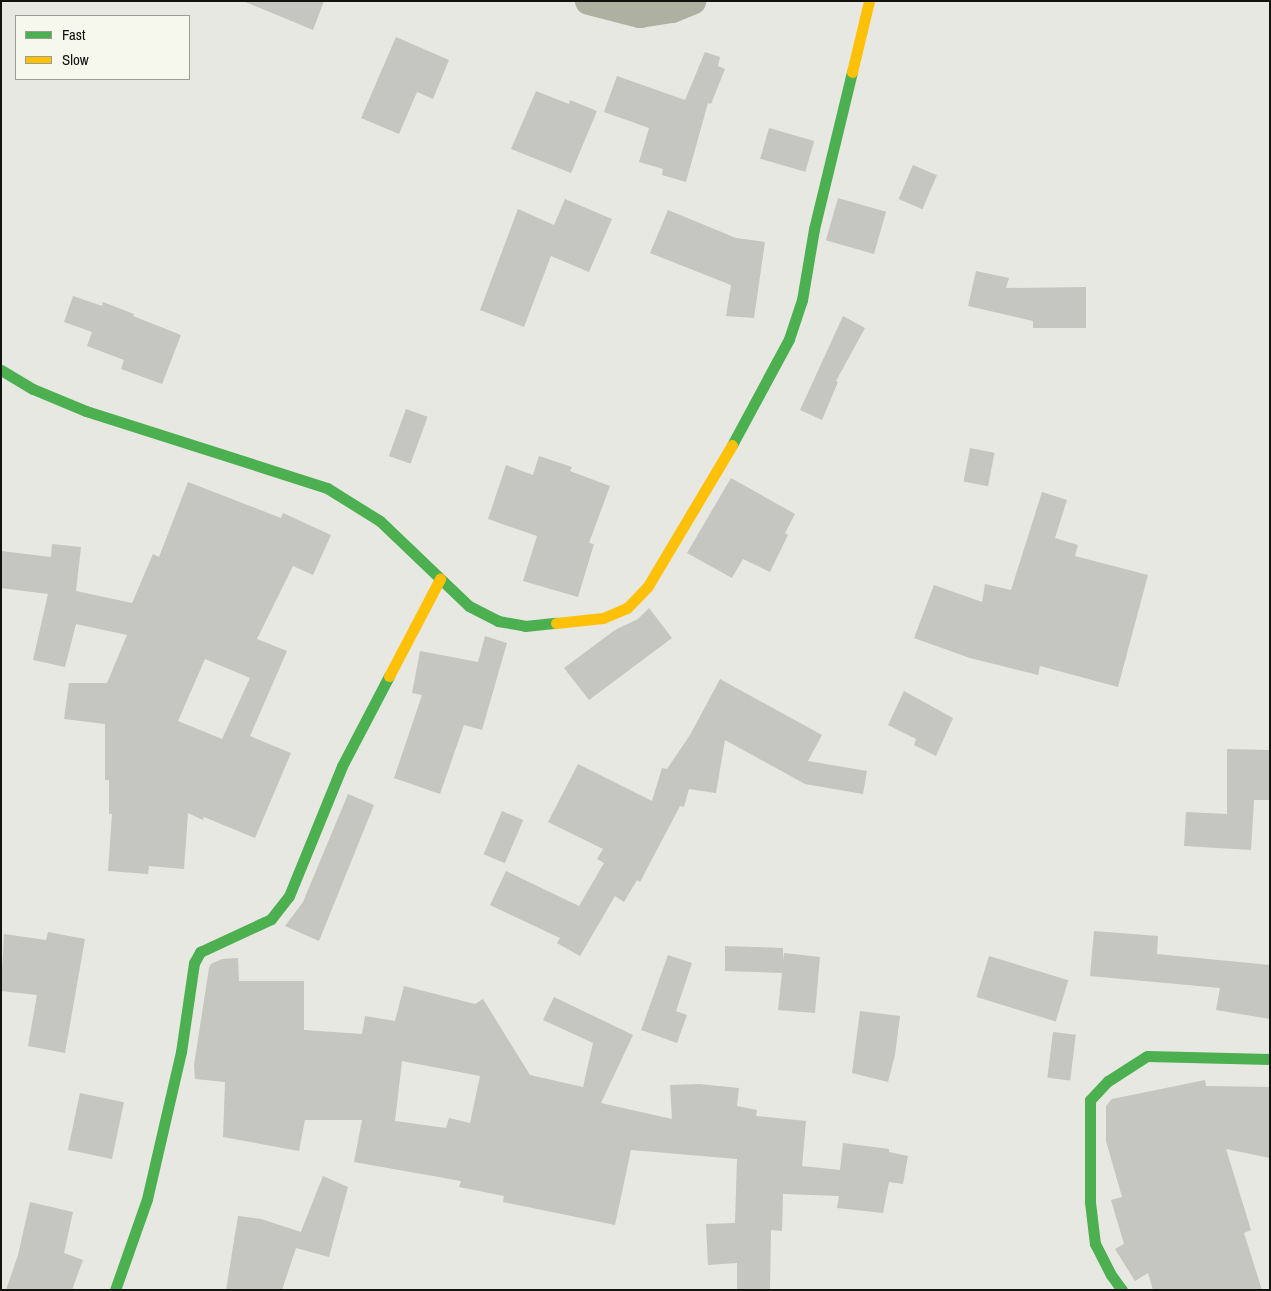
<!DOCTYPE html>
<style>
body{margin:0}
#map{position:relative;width:1271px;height:1291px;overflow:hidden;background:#e7e8e2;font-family:"Archivo Narrow",sans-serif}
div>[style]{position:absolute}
.building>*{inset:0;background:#c5c5c1;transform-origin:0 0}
.street>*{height:28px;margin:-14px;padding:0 14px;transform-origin:14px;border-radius:14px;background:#aeb0a1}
.fast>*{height:11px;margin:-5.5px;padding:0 5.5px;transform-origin:5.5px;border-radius:5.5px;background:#4caf50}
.slow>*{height:11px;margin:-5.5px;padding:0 5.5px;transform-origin:5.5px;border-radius:5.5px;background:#ffc107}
span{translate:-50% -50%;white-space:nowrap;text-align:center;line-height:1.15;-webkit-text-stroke:4.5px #f6f7ed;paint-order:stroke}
.frame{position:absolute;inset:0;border:2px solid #12130f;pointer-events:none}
.legend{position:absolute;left:15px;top:15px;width:175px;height:65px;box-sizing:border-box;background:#f6f7ed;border:1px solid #9b9c94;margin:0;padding:6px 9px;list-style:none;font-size:15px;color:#12130f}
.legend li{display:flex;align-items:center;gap:10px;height:25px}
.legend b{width:25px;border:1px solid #9b9c94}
</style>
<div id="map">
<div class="building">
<div style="clip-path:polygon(243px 1px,324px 1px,313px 30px)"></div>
<div style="clip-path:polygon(396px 37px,449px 60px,433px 99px,417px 92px,399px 134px,361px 118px)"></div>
<div style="clip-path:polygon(705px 52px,720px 57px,718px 66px,725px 69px,711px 104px,708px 103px,686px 182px,662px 175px,663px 169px,639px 162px,649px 128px,604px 112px,617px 76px,685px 100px)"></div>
<div style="clip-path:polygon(536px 91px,569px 104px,570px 100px,597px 111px,571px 173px,511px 149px)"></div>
<div style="left:769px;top:128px;width:47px;height:32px;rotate:16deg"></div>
<div style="left:913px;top:165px;width:26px;height:37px;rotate:23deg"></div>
<div style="left:838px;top:198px;width:50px;height:44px;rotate:16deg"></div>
<div style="clip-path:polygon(565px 199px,612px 219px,589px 272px,551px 256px,524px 327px,480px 310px,518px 209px,554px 225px)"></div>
<div style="clip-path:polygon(668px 210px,736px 238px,765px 242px,754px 318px,726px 316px,731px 285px,650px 253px)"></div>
<div style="clip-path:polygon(976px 271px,1009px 278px,1006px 288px,1086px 287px,1086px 328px,1033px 328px,1033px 321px,968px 306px)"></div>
<div style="clip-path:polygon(73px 296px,102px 306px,103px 302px,134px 314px,133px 316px,181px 335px,162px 384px,121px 369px,124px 360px,87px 346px,92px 332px,64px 322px)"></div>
<div style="clip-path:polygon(843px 316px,865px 328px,836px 381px,838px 382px,822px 420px,800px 410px)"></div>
<div style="left:406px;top:409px;width:23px;height:50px;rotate:20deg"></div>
<div style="left:970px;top:448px;width:25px;height:34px;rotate:11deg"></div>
<div style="clip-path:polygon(539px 456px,572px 467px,570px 471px,610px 486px,589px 543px,594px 544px,578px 597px,523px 581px,537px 536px,488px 519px,506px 465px,533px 475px)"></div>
<div style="clip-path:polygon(731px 478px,795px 514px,785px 533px,788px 535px,770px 572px,743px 559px,732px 578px,687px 553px)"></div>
<div style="clip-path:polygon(evenodd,188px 482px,281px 518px,283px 513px,331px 535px,313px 575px,293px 566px,257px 639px,287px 651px,250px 736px,291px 753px,255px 838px,204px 817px,203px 820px,188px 813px,184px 869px,149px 866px,148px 874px,108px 871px,112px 814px,109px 814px,109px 780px,105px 780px,105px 724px,64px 719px,69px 683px,107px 683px,127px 635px,76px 624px,65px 667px,33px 660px,48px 594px,1px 588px,1px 551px,51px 557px,52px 544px,81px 547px,76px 591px,132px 603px,153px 554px,159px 557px,188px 482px,205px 659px,250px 678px,222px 739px,178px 721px,205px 659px)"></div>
<div style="clip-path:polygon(1042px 492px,1067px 500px,1055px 538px,1078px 545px,1075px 556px,1148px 575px,1118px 687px,1040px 666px,1038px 675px,970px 658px,914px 638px,934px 585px,982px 602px,985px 584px,1011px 590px)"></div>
<div style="clip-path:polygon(649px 608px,672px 638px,589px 700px,564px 668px,615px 630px,638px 619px)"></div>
<div style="clip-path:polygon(485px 636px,507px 643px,482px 730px,464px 725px,440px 794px,394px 778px,422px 695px,412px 693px,420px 651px,478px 662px)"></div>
<div style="clip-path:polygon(720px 679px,822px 735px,808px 761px,867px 771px,863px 794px,805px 784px,725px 740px,716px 793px,689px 789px,684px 807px,680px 806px,640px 882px,637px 880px,624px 902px,615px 896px,580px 956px,557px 943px,560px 938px,490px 905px,506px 871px,579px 906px,604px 863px,597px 859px,603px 849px,548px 822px,578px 764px,652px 801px,662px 768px,667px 769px,690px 735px)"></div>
<div style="clip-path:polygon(904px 691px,953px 718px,936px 756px,914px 745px,916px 739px,888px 725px)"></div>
<div style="clip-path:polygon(1227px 749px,1270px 750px,1270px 800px,1254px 800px,1251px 850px,1184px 846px,1186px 812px,1227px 814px)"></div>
<div style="clip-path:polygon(348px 794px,374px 805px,319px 941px,285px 926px,303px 902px)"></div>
<div style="left:502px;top:811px;width:23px;height:47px;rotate:23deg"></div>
<div style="clip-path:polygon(1094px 931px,1158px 936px,1157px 954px,1270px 965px,1270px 1019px,1216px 1010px,1220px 988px,1090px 976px)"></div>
<div style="clip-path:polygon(48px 932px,85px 939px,65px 1053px,28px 1046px,37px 995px,1px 991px,4px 934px,46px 940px)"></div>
<div style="clip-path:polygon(725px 946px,783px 948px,783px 961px,784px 953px,820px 957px,815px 1013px,778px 1010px,782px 973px,725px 971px)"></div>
<div style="clip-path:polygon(668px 955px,692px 963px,676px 1011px,687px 1015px,677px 1043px,641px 1030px)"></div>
<div style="left:989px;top:956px;width:83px;height:43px;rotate:17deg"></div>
<div style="clip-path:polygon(evenodd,238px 958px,239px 981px,304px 981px,304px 1030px,362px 1034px,365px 1016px,395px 1021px,404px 986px,475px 1004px,483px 999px,530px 1075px,583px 1087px,593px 1043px,543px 1020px,554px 997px,633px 1035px,601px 1103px,672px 1119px,670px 1085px,699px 1084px,739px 1088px,737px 1106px,757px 1110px,756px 1116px,806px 1121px,802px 1166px,840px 1170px,843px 1143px,889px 1149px,889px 1152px,908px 1156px,903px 1184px,889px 1182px,883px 1213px,837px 1208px,839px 1196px,783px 1194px,782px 1231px,771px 1230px,770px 1290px,737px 1290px,737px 1263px,708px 1265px,706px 1224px,735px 1223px,737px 1159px,631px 1150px,615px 1225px,503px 1202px,504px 1196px,459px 1187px,461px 1181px,354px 1162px,362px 1120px,305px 1120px,299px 1151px,223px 1137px,225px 1082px,195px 1079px,194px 1065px,209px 968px,211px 964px,222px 959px,238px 958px,402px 1061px,480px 1076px,470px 1123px,449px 1118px,446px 1128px,395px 1121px,402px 1061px)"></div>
<div style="clip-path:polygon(860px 1011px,900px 1016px,895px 1055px,888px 1082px,852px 1073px)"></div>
<div style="left:1053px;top:1032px;width:23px;height:46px;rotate:7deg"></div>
<div style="clip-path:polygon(1205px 1080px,1206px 1086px,1270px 1087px,1270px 1158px,1226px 1149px,1251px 1230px,1244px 1233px,1262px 1290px,1153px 1290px,1148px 1273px,1135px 1281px,1115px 1249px,1124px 1244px,1111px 1200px,1122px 1197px,1106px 1141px,1106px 1106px,1112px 1099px)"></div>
<div style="left:80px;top:1093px;width:45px;height:58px;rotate:12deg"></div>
<div style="clip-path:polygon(323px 1176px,348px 1187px,329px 1257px,296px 1248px,282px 1290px,226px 1290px,238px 1216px,261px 1219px,301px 1232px,298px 1239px)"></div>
<div style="clip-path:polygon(30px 1202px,73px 1212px,64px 1253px,83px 1260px,72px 1290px,6px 1290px,18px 1255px)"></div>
</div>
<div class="street">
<div style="left:589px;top:1px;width:53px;rotate:14.3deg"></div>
<div style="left:640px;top:14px;width:32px;rotate:-9deg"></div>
<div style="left:672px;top:9px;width:22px;rotate:-22deg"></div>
</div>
<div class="fast">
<div style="left:1px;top:370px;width:37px;rotate:31deg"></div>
<div style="left:33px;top:389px;width:57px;rotate:22.5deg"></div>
<div style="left:86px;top:411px;width:253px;rotate:17.7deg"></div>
<div style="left:327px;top:488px;width:62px;rotate:31.9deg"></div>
<div style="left:380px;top:521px;width:123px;rotate:43.7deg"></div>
<div style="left:469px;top:606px;width:33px;rotate:27deg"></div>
<div style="left:498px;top:621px;width:27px;rotate:10deg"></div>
<div style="left:525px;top:626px;width:31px;rotate:-6deg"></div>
<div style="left:732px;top:445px;width:120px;rotate:-61.7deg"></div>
<div style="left:789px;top:339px;width:41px;rotate:-71.6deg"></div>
<div style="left:802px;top:300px;width:72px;rotate:-80.4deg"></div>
<div style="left:814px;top:229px;width:162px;rotate:-76.4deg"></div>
<div style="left:115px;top:1290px;width:96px;rotate:-70.6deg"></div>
<div style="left:147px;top:1199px;width:151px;rotate:-77deg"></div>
<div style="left:181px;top:1052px;width:90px;rotate:-81.7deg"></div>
<div style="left:194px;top:963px;width:13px;rotate:-61deg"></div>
<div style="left:200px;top:952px;width:78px;rotate:-24.9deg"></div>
<div style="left:271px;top:919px;width:29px;rotate:-52deg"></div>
<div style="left:289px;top:896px;width:140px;rotate:-67.8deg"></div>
<div style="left:342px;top:766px;width:102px;rotate:-62.4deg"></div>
<div style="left:1122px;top:1290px;width:19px;rotate:-126deg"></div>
<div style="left:1111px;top:1275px;width:35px;rotate:-117deg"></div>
<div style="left:1095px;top:1244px;width:42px;rotate:-96.8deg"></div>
<div style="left:1090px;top:1202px;width:102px;rotate:-90deg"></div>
<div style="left:1090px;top:1100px;width:26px;rotate:-47deg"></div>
<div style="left:1108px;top:1081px;width:46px;rotate:-32.7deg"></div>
<div style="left:1147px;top:1056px;width:123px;rotate:1.4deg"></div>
</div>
<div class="slow">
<div style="left:852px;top:72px;width:73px;rotate:-76.5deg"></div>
<div style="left:556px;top:623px;width:47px;rotate:-6.1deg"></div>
<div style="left:603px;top:618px;width:26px;rotate:-23deg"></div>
<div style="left:627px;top:608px;width:30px;rotate:-46deg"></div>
<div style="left:648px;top:586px;width:164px;rotate:-59.2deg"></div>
<div style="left:389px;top:676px;width:110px;rotate:-62.3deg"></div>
</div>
<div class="frame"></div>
<ul class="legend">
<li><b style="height:6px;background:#4caf50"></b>Fast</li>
<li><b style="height:6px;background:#ffc107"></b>Slow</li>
</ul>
</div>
